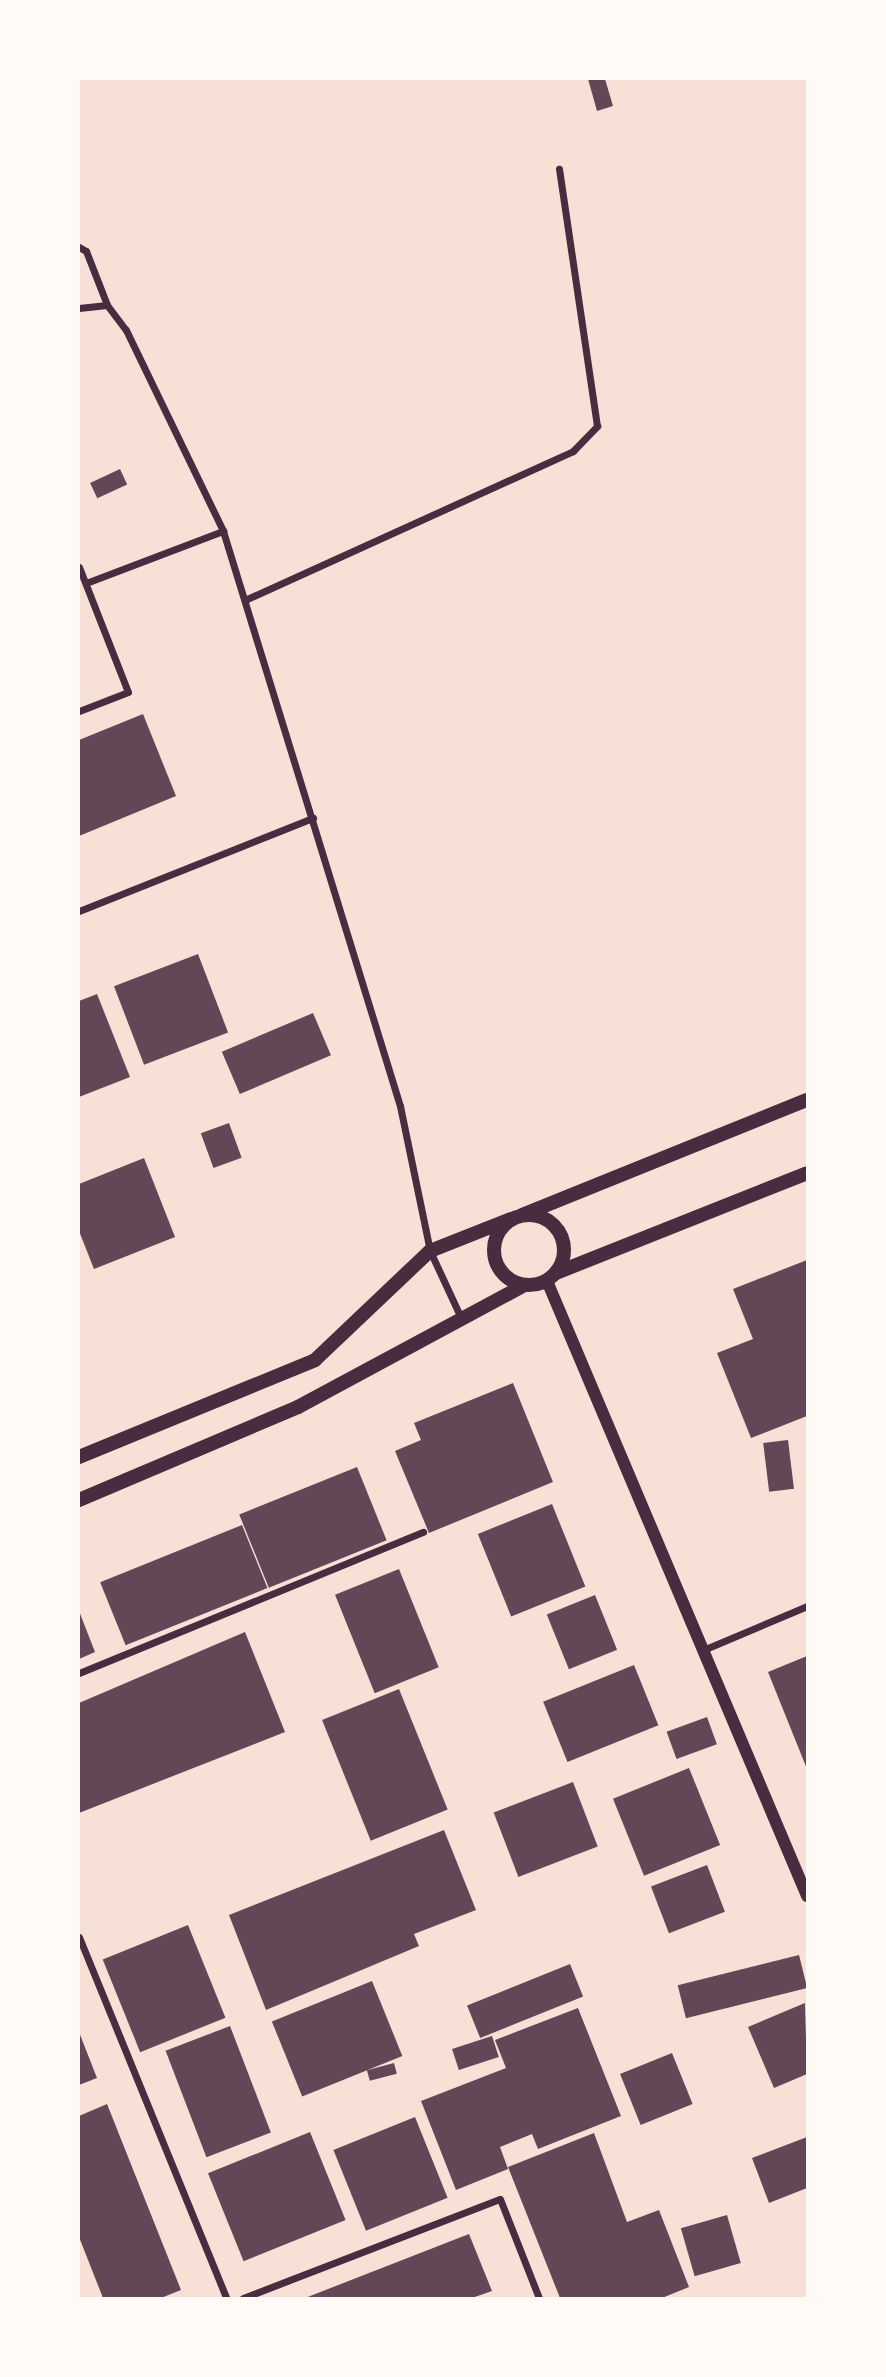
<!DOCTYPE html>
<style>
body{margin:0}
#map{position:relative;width:886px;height:2377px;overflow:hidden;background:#f7e1d7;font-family:Karla,sans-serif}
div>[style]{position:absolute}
.building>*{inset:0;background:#644757;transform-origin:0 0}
.minor>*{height:7px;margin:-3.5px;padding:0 3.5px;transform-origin:3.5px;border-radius:3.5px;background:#4a2c40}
.tertiary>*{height:12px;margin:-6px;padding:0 6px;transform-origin:6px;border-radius:6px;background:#4a2c40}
.secondary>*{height:14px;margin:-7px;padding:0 7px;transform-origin:7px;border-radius:7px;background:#4a2c40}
.secondary>.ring{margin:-7px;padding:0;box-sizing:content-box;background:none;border:14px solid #4a2c40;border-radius:50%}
span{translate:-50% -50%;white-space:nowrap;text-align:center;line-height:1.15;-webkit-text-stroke:6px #fffaf5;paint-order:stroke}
.frame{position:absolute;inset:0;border:80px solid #fffaf5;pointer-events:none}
</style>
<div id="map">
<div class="building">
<div style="clip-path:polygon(588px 79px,605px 79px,613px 106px,597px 111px)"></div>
<div style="left:120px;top:469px;width:17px;height:33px;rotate:65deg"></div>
<div style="clip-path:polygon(143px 714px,176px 796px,79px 836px,79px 740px)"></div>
<div style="left:198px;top:954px;width:84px;height:90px;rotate:69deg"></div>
<div style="clip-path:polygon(97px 994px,130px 1077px,79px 1097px,79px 1001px)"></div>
<div style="left:313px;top:1013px;width:46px;height:99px;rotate:67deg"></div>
<div style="left:229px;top:1123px;width:37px;height:30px;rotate:70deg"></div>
<div style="clip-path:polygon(144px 1158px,175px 1237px,94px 1269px,79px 1231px,79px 1184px)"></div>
<div style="clip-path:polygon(807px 1260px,807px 1416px,751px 1438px,717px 1353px,753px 1339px,733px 1289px)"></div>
<div style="clip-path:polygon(513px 1383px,553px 1482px,429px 1533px,395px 1451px,421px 1440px,414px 1423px)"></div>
<div style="left:788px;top:1440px;width:49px;height:25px;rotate:83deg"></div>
<div style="left:357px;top:1467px;width:79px;height:127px;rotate:68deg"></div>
<div style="left:552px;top:1504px;width:89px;height:80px;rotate:68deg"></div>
<div style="left:242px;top:1525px;width:68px;height:153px;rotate:68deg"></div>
<div style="left:399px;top:1569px;width:106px;height:69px;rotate:68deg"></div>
<div style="left:595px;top:1595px;width:59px;height:52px;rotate:68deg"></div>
<div style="clip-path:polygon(79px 1611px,95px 1652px,79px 1659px)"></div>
<div style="clip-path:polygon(245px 1632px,285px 1732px,79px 1813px,79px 1703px)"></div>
<div style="clip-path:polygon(807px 1656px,807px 1769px,768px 1672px)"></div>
<div style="left:634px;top:1665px;width:65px;height:98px;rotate:68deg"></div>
<div style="left:399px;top:1689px;width:130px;height:83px;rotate:68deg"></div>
<div style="left:707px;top:1717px;width:29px;height:43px;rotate:70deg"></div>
<div style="left:689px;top:1768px;width:83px;height:82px;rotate:68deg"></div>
<div style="left:573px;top:1782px;width:69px;height:85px;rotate:69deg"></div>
<div style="clip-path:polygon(444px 1830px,476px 1910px,414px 1934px,419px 1946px,266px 2010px,229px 1915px)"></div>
<div style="left:707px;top:1865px;width:50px;height:60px;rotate:69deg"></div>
<div style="left:188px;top:1925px;width:100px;height:92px;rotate:68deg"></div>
<div style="left:799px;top:1955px;width:34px;height:125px;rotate:76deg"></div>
<div style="left:570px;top:1964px;width:35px;height:111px;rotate:68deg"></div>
<div style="left:372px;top:1981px;width:81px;height:108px;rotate:68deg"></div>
<div style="clip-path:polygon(805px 2003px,807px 2074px,774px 2088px,748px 2027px)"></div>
<div style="clip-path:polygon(578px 2008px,621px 2116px,538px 2149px,532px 2134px,500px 2147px,508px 2169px,456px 2190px,421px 2101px,506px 2068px,495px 2040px)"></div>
<div style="left:230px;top:2026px;width:114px;height:69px;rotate:69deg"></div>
<div style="clip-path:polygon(79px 2032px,97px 2078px,79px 2085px)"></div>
<div style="left:492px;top:2036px;width:22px;height:42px;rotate:72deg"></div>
<div style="left:672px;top:2053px;width:55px;height:56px;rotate:68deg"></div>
<div style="left:394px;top:2063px;width:11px;height:28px;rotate:75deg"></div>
<div style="clip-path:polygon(107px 2104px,181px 2290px,161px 2298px,103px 2298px,79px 2237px,79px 2116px)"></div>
<div style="left:415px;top:2117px;width:87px;height:88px;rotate:68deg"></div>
<div style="left:310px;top:2132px;width:95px;height:110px;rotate:68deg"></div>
<div style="clip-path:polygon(594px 2133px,627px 2222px,659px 2210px,689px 2287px,662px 2298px,560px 2298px,508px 2167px)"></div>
<div style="clip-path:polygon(807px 2137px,807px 2188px,769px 2203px,752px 2158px)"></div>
<div style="left:727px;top:2215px;width:50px;height:48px;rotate:74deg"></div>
<div style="clip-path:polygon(469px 2234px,492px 2291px,472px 2298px,305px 2298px)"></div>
</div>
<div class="minor">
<div style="left:79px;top:247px;width:8px;rotate:30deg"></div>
<div style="left:86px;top:251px;width:58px;rotate:68.7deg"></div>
<div style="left:107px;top:305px;width:31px;rotate:53deg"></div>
<div style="left:126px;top:330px;width:223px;rotate:64.2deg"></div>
<div style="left:223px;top:531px;width:602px;rotate:72.89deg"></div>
<div style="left:400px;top:1106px;width:148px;rotate:78.3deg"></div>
<div style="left:430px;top:1251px;width:76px;rotate:65.1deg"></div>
<div style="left:79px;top:308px;width:28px;rotate:-6deg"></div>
<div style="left:79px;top:567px;width:134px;rotate:68.6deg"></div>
<div style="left:128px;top:692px;width:53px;rotate:158.8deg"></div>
<div style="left:86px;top:583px;width:147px;rotate:-20.8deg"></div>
<div style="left:247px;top:599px;width:358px;rotate:-24.4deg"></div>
<div style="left:573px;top:451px;width:35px;rotate:-46deg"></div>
<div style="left:597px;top:426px;width:260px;rotate:-98.4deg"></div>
<div style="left:79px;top:911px;width:252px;rotate:-21.7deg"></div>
<div style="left:703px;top:1650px;width:113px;rotate:-22.9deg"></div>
<div style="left:79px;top:1673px;width:372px;rotate:-22.3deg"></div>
<div style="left:79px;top:1937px;width:390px;rotate:67.8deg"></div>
<div style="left:243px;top:2298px;width:275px;rotate:-21.1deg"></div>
<div style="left:500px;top:2199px;width:106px;rotate:68.5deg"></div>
</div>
<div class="tertiary">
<div style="left:547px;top:1281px;width:668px;rotate:67.08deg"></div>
</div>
<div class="secondary">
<div class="ring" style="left:494px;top:1215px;width:56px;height:56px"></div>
<div style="left:522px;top:1215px;width:307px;rotate:-22deg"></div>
<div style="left:556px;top:1273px;width:270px;rotate:-21.7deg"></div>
<div style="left:79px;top:1457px;width:255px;rotate:-22.3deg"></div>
<div style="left:315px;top:1360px;width:158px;rotate:-43.5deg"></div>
<div style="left:430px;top:1251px;width:87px;rotate:-21.6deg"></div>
<div style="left:79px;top:1500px;width:238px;rotate:-23deg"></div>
<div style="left:298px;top:1407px;width:255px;rotate:-28.3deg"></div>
</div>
<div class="frame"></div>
</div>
